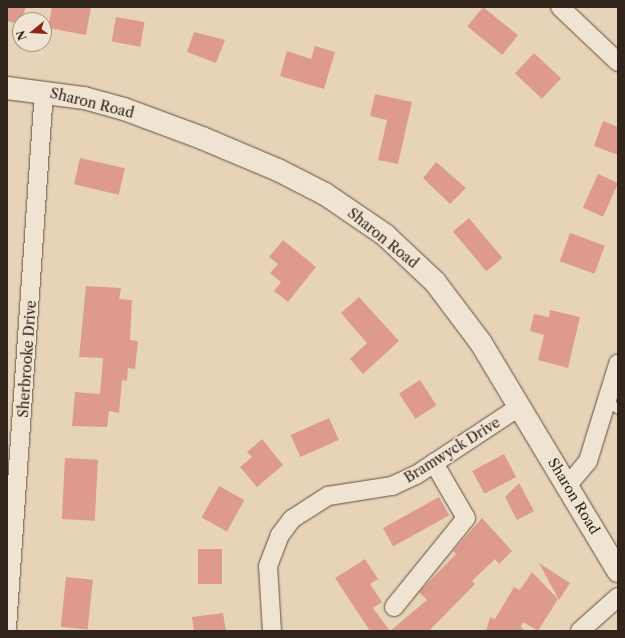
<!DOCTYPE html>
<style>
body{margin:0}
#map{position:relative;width:625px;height:638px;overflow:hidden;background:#e7d4b8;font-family:"Libre Caslon Text",serif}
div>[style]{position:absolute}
.building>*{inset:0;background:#de9b8d;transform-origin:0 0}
.roads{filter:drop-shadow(0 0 1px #5e5042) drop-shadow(0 0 1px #5e5042)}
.service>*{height:9px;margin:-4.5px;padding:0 4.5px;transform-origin:4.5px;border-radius:4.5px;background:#efe3d1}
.minor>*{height:18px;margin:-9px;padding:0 9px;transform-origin:9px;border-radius:9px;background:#efe3d1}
.secondary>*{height:22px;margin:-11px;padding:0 11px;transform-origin:11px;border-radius:11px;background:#efe3d1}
span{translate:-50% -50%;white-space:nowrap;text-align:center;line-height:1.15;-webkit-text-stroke:3.5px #efe3d1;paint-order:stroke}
.street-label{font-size:14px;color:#31241a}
.frame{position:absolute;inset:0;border:8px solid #31241a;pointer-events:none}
.north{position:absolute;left:12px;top:12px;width:40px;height:40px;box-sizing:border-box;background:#efe3d1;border:1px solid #a39788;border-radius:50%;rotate:252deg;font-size:11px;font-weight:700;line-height:16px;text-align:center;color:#31241a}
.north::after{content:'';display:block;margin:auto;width:14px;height:18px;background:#8f2418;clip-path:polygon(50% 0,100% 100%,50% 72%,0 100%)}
</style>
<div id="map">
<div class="building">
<div style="clip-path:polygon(7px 7px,26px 7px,20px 24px,7px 21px)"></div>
<div style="clip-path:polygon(52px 7px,91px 7px,86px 35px,48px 28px)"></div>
<div style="left:483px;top:7px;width:45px;height:25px;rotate:39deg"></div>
<div style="left:116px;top:17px;width:29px;height:25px;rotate:10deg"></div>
<div style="clip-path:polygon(194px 32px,225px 40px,216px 63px,187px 52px)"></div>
<div style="clip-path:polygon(315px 46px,335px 52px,324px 89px,280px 76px,287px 51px,311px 59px)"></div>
<div style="left:534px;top:53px;width:37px;height:28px;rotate:43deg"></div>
<div style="clip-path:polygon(375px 94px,412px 102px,398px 164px,378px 160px,387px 120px,370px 116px)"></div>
<div style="clip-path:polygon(603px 121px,618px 127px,618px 155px,594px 146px)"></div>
<div style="left:80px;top:158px;width:46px;height:27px;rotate:13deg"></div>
<div style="clip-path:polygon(436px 162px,466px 188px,450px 204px,423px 178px)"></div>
<div style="left:598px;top:174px;width:22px;height:37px;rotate:24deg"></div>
<div style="left:469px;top:218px;width:52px;height:21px;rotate:50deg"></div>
<div style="left:570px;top:233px;width:37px;height:30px;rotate:20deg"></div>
<div style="clip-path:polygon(283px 240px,316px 267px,288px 302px,274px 291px,281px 282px,270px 273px,278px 264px,269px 257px)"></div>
<div style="clip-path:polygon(86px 286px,121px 288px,119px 299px,132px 300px,130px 340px,138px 341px,135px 369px,128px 368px,127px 381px,122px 380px,119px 413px,109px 411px,107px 427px,72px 426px,75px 392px,100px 394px,103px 358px,79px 357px)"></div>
<div style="clip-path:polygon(359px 297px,399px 341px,363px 374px,350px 359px,367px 343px,341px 313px)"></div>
<div style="clip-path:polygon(550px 310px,580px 317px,568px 368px,538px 360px,544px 335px,530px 331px,534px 314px,549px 317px)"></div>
<div style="left:420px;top:380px;width:30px;height:25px;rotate:57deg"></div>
<div style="left:329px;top:418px;width:24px;height:42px;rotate:66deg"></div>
<div style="clip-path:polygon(262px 439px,283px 465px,257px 487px,240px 467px,252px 457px,247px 452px)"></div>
<div style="left:504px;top:454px;width:26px;height:36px;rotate:62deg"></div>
<div style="left:65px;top:458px;width:33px;height:61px;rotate:3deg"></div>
<div style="clip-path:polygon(519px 483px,534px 511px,517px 520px,505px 497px)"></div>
<div style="left:219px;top:486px;width:29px;height:36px;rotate:29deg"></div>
<div style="left:439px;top:497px;width:21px;height:64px;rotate:61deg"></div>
<div style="clip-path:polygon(482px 518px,512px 551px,499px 564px,495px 559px,472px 581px,475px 584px,429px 631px,390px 631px,427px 600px,419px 592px,456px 554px,453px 551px)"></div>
<div style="left:198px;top:549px;width:24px;height:35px"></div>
<div style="clip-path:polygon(365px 559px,378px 579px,370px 584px,382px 602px,373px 608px,390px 631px,370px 631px,335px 578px)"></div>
<div style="clip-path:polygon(539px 563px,570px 583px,559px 600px)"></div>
<div style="clip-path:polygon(532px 572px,558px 599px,538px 631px,523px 622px,521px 627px,525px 631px,486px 631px,490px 617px,495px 619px,514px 587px,520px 590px)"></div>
<div style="left:66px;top:577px;width:27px;height:50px;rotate:6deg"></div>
<div style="clip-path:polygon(223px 613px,226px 631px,194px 631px,192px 617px)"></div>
</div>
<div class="roads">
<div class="service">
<div style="left:607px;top:401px;width:14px;rotate:36deg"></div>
</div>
<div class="minor">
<div style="left:560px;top:7px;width:80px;rotate:43.5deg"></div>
<div style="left:568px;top:485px;width:31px;rotate:-50deg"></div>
<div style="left:588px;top:461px;width:102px;rotate:-72.8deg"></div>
<div style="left:394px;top:607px;width:114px;rotate:-51deg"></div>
<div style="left:466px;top:518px;width:64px;rotate:-120.2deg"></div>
<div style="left:7px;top:628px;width:538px;rotate:-86.06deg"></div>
<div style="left:272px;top:631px;width:65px;rotate:-93.5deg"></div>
<div style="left:268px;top:566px;width:33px;rotate:-69deg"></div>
<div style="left:280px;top:535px;width:20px;rotate:-53deg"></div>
<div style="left:292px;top:519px;width:43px;rotate:-32.6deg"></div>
<div style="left:328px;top:496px;width:65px;rotate:-8.9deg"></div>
<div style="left:392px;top:486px;width:26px;rotate:-25deg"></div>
<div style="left:416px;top:475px;width:123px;rotate:-33.4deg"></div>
<div style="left:580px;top:631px;width:51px;rotate:-41.8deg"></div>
</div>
<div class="secondary">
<div style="left:7px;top:88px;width:78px;rotate:7.4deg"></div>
<div style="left:84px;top:98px;width:41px;rotate:15.4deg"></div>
<div style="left:124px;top:109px;width:83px;rotate:20.4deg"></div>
<div style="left:202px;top:138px;width:82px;rotate:22.8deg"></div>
<div style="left:278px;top:170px;width:53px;rotate:27.1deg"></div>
<div style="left:325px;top:194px;width:73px;rotate:34.3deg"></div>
<div style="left:385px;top:235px;width:69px;rotate:43.2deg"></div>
<div style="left:435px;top:282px;width:76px;rotate:53deg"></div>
<div style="left:481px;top:343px;width:266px;rotate:59deg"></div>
</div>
</div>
<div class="street-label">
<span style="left:92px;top:103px;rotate:14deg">Sharon Road</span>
<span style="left:383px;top:238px;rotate:39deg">Sharon Road</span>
<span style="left:27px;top:359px;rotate:-86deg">Sherbrooke Drive</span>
<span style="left:452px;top:450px;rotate:-32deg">Bramwyck Drive</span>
<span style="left:574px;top:496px;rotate:59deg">Sharon Road</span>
</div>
<div class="frame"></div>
<div class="north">N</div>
</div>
